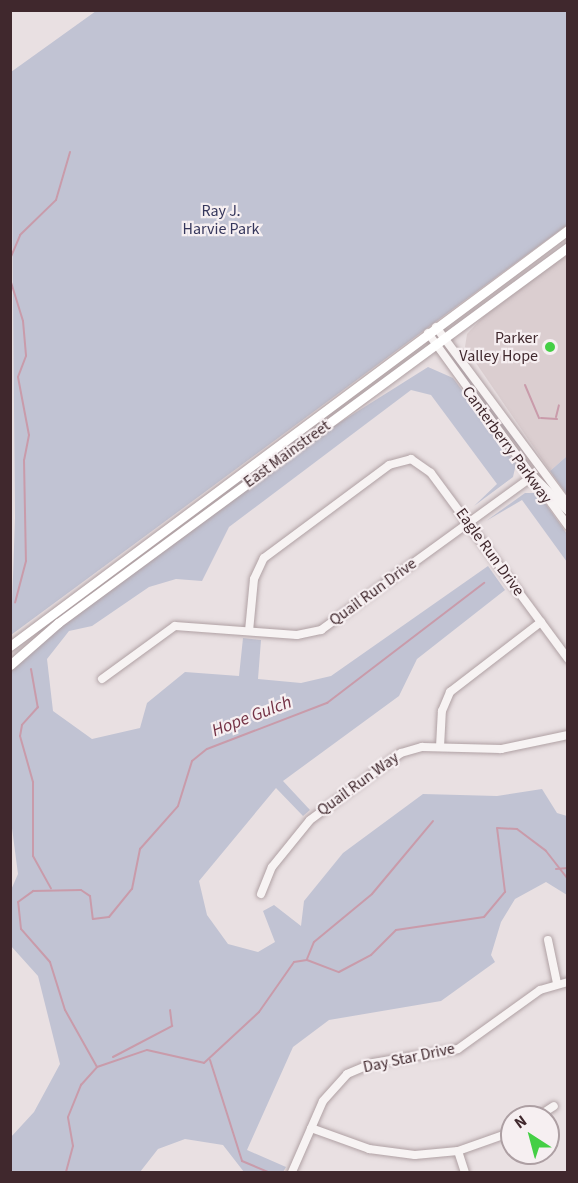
<!DOCTYPE html>
<style>
body{margin:0}
#map{position:relative;width:578px;height:1183px;overflow:hidden;background:#e9e0e2;font-family:"Source Sans 3",sans-serif}
div>[style]{position:absolute}
.built>*{inset:0;background:#dbced0}
.green>*{inset:0;background:#c1c3d3}
.stream>*{height:2px;margin:-1px;padding:0 1px;transform-origin:1px;border-radius:1px;background:#c99baa}
.roads{filter:drop-shadow(0 0 2px #b0a1a4) drop-shadow(0 0 2px #b0a1a4)}
.minor>*{height:8px;margin:-4px;padding:0 4px;transform-origin:4px;border-radius:4px;background:#f7f3f3}
.major>*{height:9px;margin:-4.5px;padding:0 4.5px;transform-origin:4.5px;border-radius:4.5px;background:#fff}
.dots>*{width:16px;height:16px;translate:-50% -50%;box-sizing:border-box;border:3px solid #f6eff1;border-radius:50%}
span{translate:-50% -50%;white-space:nowrap;text-align:center;line-height:1.15;-webkit-text-stroke:4.5px #f6eff1;paint-order:stroke}
.park-label{font-size:16px;color:#36375c}
.poi-label{font-size:16px;color:#40282d}
.right{translate:-100% -50%;text-align:right}
.street-label{font-size:16px;color:#40282d}
.water-label{font-size:18px;color:#743245;font-style:italic}
.frame{position:absolute;inset:0;border:12px solid #40282d;pointer-events:none}
.north{position:absolute;left:500px;top:1105px;width:60px;height:60px;box-sizing:border-box;background:#f6eff1;border:2px solid #ad9fa3;border-radius:50%;rotate:324deg;font-size:16px;font-weight:700;line-height:24px;text-align:center;color:#40282d}
.north::after{content:'';display:block;margin:auto;width:21px;height:27px;background:#44cf45;clip-path:polygon(50% 0,100% 100%,50% 72%,0 100%)}
</style>
<div id="map">
<div class="built">
<div style="clip-path:polygon(567px 253px,567px 456px,550px 471px,465px 347px,467px 334px,483px 317px)"></div>
</div>
<div class="green">
<div style="clip-path:polygon(96px 11px,567px 11px,567px 225px,11px 635px,15px 518px,11px 72px)"></div>
<div style="clip-path:polygon(450px 355px,453px 355px,529px 459px,487px 409px)"></div>
<div style="clip-path:polygon(428px 367px,453px 378px,516px 464px,513px 477px,474px 506px,497px 484px,431px 395px,411px 390px,229px 527px,202px 581px,176px 579px,149px 587px,92px 626px,69px 631px,47px 659px,53px 711px,92px 739px,140px 728px,147px 703px,185px 672px,239px 676px,243px 638px,261px 640px,258px 679px,301px 683px,331px 676px,488px 566px,505px 590px,417px 659px,399px 696px,283px 781px,310px 810px,303px 816px,276px 788px,199px 881px,207px 915px,228px 944px,258px 952px,275px 942px,263px 911px,274px 905px,301px 926px,304px 901px,343px 853px,423px 794px,497px 796px,542px 789px,557px 813px,567px 816px,567px 895px,546px 882px,515px 899px,501px 922px,491px 955px,495px 962px,441px 1001px,329px 1020px,293px 1047px,247px 1150px,286px 1167px,283px 1172px,244px 1172px,223px 1145px,185px 1139px,158px 1149px,140px 1172px,11px 1172px,11px 1137px,34px 1112px,60px 1064px,38px 976px,11px 946px,11px 890px,18px 874px,10px 813px,10px 672px,49px 636px,320px 435px)"></div>
<div style="clip-path:polygon(304px 431px,307px 434px,227px 493px,224px 489px)"></div>
<div style="clip-path:polygon(567px 456px,567px 495px,550px 471px)"></div>
<div style="clip-path:polygon(525px 493px,538px 493px,567px 534px,567px 562px,522px 500px,486px 521px)"></div>
<div style="clip-path:polygon(112px 572px,115px 576px,38px 633px,35px 630px)"></div>
</div>
<div class="stream">
<div style="left:10px;top:259px;width:26px;rotate:-67deg"></div>
<div style="left:20px;top:235px;width:50px;rotate:-44.2deg"></div>
<div style="left:56px;top:200px;width:50px;rotate:-73.7deg"></div>
<div style="left:10px;top:279px;width:44px;rotate:72.8deg"></div>
<div style="left:23px;top:321px;width:35px;rotate:85deg"></div>
<div style="left:26px;top:356px;width:22px;rotate:111deg"></div>
<div style="left:18px;top:377px;width:59px;rotate:79.3deg"></div>
<div style="left:29px;top:435px;width:25px;rotate:101deg"></div>
<div style="left:24px;top:460px;width:101px;rotate:88.9deg"></div>
<div style="left:26px;top:561px;width:43px;rotate:104.7deg"></div>
<div style="left:525px;top:385px;width:36px;rotate:67deg"></div>
<div style="left:556px;top:417px;width:12px;rotate:-76deg"></div>
<div style="left:541px;top:418px;width:16px;rotate:4deg"></div>
<div style="left:31px;top:669px;width:39px;rotate:80deg"></div>
<div style="left:38px;top:707px;width:24px;rotate:132deg"></div>
<div style="left:22px;top:725px;width:11px;rotate:100deg"></div>
<div style="left:20px;top:736px;width:48px;rotate:74.2deg"></div>
<div style="left:33px;top:782px;width:74px;rotate:90deg"></div>
<div style="left:33px;top:856px;width:37px;rotate:61deg"></div>
<div style="left:556px;top:869px;width:12px;rotate:-5deg"></div>
<div style="left:307px;top:959px;width:18px;rotate:-68deg"></div>
<div style="left:314px;top:942px;width:75px;rotate:-39.6deg"></div>
<div style="left:372px;top:894px;width:95px;rotate:-50.1deg"></div>
<div style="left:113px;top:1057px;width:67px;rotate:-27.7deg"></div>
<div style="left:172px;top:1026px;width:16px;rotate:-97deg"></div>
<div style="left:210px;top:1060px;width:106px;rotate:72.4deg"></div>
<div style="left:242px;top:1161px;width:28px;rotate:23deg"></div>
<div style="left:97px;top:1067px;width:65px;rotate:-119.3deg"></div>
<div style="left:65px;top:1010px;width:50px;rotate:-107.4deg"></div>
<div style="left:50px;top:962px;width:44px;rotate:-131.3deg"></div>
<div style="left:21px;top:929px;width:27px;rotate:-96deg"></div>
<div style="left:18px;top:902px;width:19px;rotate:-36deg"></div>
<div style="left:33px;top:891px;width:48px;rotate:-1.2deg"></div>
<div style="left:81px;top:890px;width:11px;rotate:34deg"></div>
<div style="left:90px;top:896px;width:23px;rotate:83deg"></div>
<div style="left:93px;top:919px;width:16px;rotate:-7deg"></div>
<div style="left:109px;top:917px;width:36px;rotate:-51deg"></div>
<div style="left:132px;top:889px;width:41px;rotate:-78.7deg"></div>
<div style="left:140px;top:849px;width:57px;rotate:-48.5deg"></div>
<div style="left:178px;top:806px;width:47px;rotate:-72.7deg"></div>
<div style="left:192px;top:761px;width:19px;rotate:-39deg"></div>
<div style="left:207px;top:749px;width:129px;rotate:-21deg"></div>
<div style="left:327px;top:703px;width:198px;rotate:-37.4deg"></div>
<div style="left:66px;top:1172px;width:27px;rotate:-75deg"></div>
<div style="left:73px;top:1146px;width:29px;rotate:-100deg"></div>
<div style="left:68px;top:1117px;width:35px;rotate:-68deg"></div>
<div style="left:81px;top:1085px;width:24px;rotate:-48deg"></div>
<div style="left:97px;top:1067px;width:53px;rotate:-18.8deg"></div>
<div style="left:147px;top:1050px;width:58px;rotate:12.8deg"></div>
<div style="left:204px;top:1063px;width:75px;rotate:-42.8deg"></div>
<div style="left:259px;top:1012px;width:61px;rotate:-55deg"></div>
<div style="left:294px;top:962px;width:13px;rotate:-9deg"></div>
<div style="left:307px;top:960px;width:34px;rotate:21deg"></div>
<div style="left:339px;top:972px;width:36px;rotate:-28deg"></div>
<div style="left:371px;top:955px;width:35px;rotate:-45deg"></div>
<div style="left:396px;top:930px;width:89px;rotate:-8.4deg"></div>
<div style="left:484px;top:917px;width:33px;rotate:-50deg"></div>
<div style="left:505px;top:892px;width:64px;rotate:-97.1deg"></div>
<div style="left:497px;top:828px;width:20px;rotate:3deg"></div>
<div style="left:517px;top:829px;width:36px;rotate:37deg"></div>
<div style="left:546px;top:851px;width:36px;rotate:52deg"></div>
</div>
<div class="roads">
<div class="minor">
<div style="left:436px;top:327px;width:222px;rotate:53.4deg"></div>
<div style="left:428px;top:333px;width:238px;rotate:54deg"></div>
<div style="left:249px;top:631px;width:52px;rotate:-84.5deg"></div>
<div style="left:254px;top:579px;width:23px;rotate:-65deg"></div>
<div style="left:264px;top:558px;width:156px;rotate:-36.6deg"></div>
<div style="left:389px;top:465px;width:23px;rotate:-15deg"></div>
<div style="left:411px;top:459px;width:24px;rotate:35deg"></div>
<div style="left:431px;top:473px;width:231px;rotate:53.6deg"></div>
<div style="left:102px;top:679px;width:90px;rotate:-36deg"></div>
<div style="left:175px;top:626px;width:122px;rotate:4.2deg"></div>
<div style="left:297px;top:635px;width:25px;rotate:-12deg"></div>
<div style="left:321px;top:630px;width:262px;rotate:-36deg"></div>
<div style="left:533px;top:476px;width:49px;rotate:45deg"></div>
<div style="left:440px;top:747px;width:36px;rotate:-87deg"></div>
<div style="left:442px;top:711px;width:21px;rotate:-67deg"></div>
<div style="left:450px;top:692px;width:115px;rotate:-37.6deg"></div>
<div style="left:261px;top:894px;width:29px;rotate:-68deg"></div>
<div style="left:272px;top:867px;width:60px;rotate:-51deg"></div>
<div style="left:310px;top:820px;width:113px;rotate:-36.4deg"></div>
<div style="left:401px;top:753px;width:22px;rotate:-16deg"></div>
<div style="left:422px;top:747px;width:79px;rotate:1.5deg"></div>
<div style="left:501px;top:749px;width:68px;rotate:-11.8deg"></div>
<div style="left:548px;top:940px;width:44px;rotate:78.2deg"></div>
<div style="left:537px;top:1117px;width:20px;rotate:-33deg"></div>
<div style="left:311px;top:1128px;width:62px;rotate:19.9deg"></div>
<div style="left:369px;top:1149px;width:46px;rotate:7.4deg"></div>
<div style="left:415px;top:1155px;width:43px;rotate:-5.3deg"></div>
<div style="left:458px;top:1151px;width:57px;rotate:-19.4deg"></div>
<div style="left:458px;top:1151px;width:22px;rotate:72deg"></div>
<div style="left:292px;top:1172px;width:77px;rotate:-66.4deg"></div>
<div style="left:323px;top:1101px;width:36px;rotate:-48deg"></div>
<div style="left:347px;top:1074px;width:28px;rotate:-23deg"></div>
<div style="left:373px;top:1063px;width:86px;rotate:-9.4deg"></div>
<div style="left:458px;top:1049px;width:101px;rotate:-35.7deg"></div>
<div style="left:540px;top:990px;width:29px;rotate:-16deg"></div>
</div>
<div class="major">
<div style="left:10px;top:646px;width:696px;rotate:-36.71deg"></div>
<div style="left:10px;top:665px;width:64px;rotate:-41.2deg"></div>
<div style="left:58px;top:623px;width:634px;rotate:-36.4deg"></div>
</div>
</div>
<div class="dots">
<div style="left:550px;top:347px;background:#44cf45"></div>
</div>
<div class="park-label">
<span style="left:221px;top:220px">Ray J.<br>Harvie Park</span>
</div>
<div class="poi-label">
<span class="right" style="left:538px;top:347px">Parker<br>Valley Hope</span>
</div>
<div class="street-label">
<span style="left:507px;top:445px;rotate:54deg">Canterberry Parkway</span>
<span style="left:287px;top:454px;rotate:-36deg">East Mainstreet</span>
<span style="left:490px;top:552px;rotate:54deg">Eagle Run Drive</span>
<span style="left:373px;top:592px;rotate:-36deg">Quail Run Drive</span>
<span style="left:358px;top:784px;rotate:-36deg">Quail Run Way</span>
<span style="left:409px;top:1058px;rotate:-12deg">Day Star Drive</span>
</div>
<div class="water-label">
<span style="left:252px;top:717px;rotate:-21deg">Hope Gulch</span>
</div>
<div class="frame"></div>
<div class="north">N</div>
</div>
